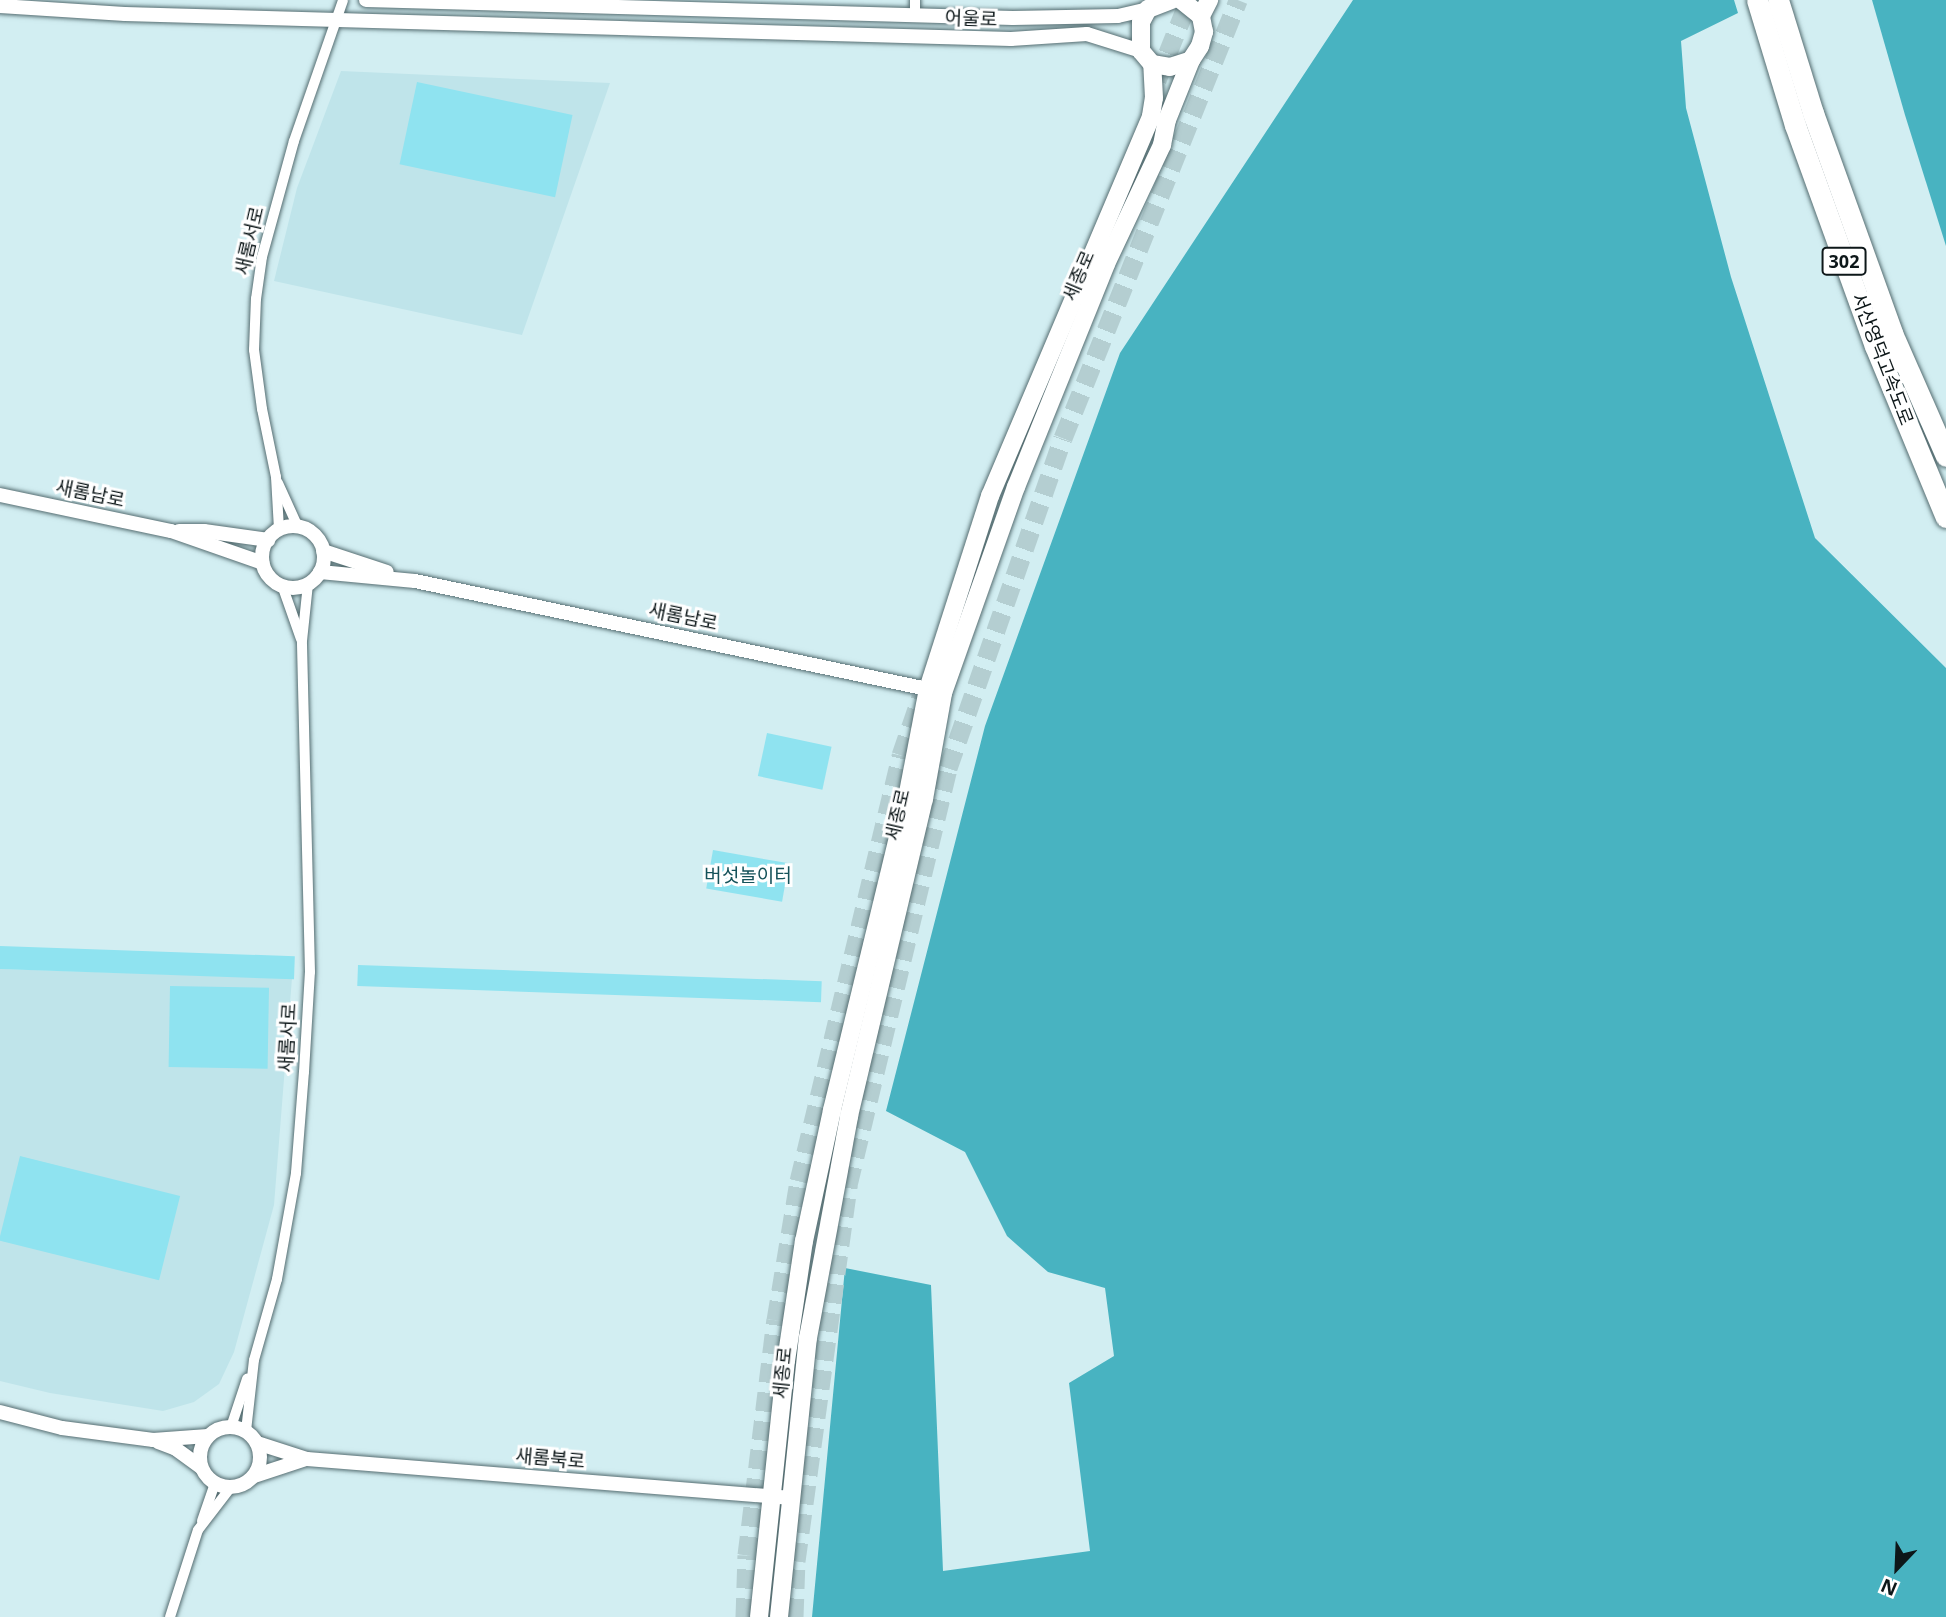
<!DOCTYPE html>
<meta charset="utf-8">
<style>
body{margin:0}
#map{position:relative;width:1946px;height:1617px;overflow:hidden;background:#d2eef2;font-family:"Open Sans","Noto Sans KR",sans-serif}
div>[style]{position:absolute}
.built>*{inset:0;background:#bfe4ea}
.green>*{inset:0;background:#8fe3f0;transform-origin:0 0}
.forest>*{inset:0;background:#48b3c1}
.trunk-tunnel>*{height:19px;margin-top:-9.5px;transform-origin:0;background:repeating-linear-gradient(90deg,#b4ced1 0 19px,transparent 0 29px)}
.roads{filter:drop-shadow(0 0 2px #556d71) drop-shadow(0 0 2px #556d71)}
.minor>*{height:10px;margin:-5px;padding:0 5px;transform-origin:5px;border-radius:5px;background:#fff}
.tertiary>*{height:14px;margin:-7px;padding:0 7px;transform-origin:7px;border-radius:7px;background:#fff}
.tertiary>.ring{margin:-7px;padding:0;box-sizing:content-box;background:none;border:14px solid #fff;border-radius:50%}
.primary>*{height:18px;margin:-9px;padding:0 9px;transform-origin:9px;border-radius:9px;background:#fff}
.motorway>*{height:21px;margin:-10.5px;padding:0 10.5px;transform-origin:10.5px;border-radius:10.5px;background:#fff}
span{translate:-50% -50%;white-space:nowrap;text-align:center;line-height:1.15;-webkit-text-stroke:6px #fff;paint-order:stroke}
.shield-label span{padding:2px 5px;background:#fff;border:2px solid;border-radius:5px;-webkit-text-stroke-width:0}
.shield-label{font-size:18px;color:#0d1719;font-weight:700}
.street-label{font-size:19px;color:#0d1719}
.park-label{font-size:19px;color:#15525a}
.north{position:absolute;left:1862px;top:1533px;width:70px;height:70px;-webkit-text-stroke:5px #fff;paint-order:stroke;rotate:203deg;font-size:19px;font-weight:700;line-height:28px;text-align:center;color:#0d1719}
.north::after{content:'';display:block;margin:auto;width:24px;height:32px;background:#0d1719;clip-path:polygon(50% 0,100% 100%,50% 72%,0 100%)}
</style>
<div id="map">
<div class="built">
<div style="clip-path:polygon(341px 71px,610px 83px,522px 335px,274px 281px,297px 188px)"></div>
<div style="clip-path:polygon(0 969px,292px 978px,274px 1205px,234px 1352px,219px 1384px,194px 1402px,163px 1411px,50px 1393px,0 1381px)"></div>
</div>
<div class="green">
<div style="left:417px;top:82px;width:159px;height:84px;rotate:12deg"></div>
<div style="left:767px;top:733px;width:66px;height:44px;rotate:12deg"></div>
<div style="left:713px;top:850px;width:77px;height:39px;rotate:10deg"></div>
<div style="left:0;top:946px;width:295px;height:23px;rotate:2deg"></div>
<div style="left:358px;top:965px;width:464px;height:21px;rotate:2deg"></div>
<div style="left:170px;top:986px;width:99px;height:81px;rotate:1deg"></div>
<div style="left:20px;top:1156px;width:165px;height:87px;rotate:14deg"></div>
</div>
<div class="forest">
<div style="clip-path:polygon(1353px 0,1734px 0,1738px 13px,1681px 41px,1686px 108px,1731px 277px,1815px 538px,1946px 668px,1946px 1617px,812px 1617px,845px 1268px,931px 1285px,943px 1571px,1090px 1551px,1069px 1383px,1114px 1356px,1105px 1288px,1048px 1272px,1007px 1236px,965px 1152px,886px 1111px,985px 726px,1120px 353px)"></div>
<div style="clip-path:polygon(1872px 0,1946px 0,1946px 246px,1905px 115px)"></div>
</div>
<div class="trunk-tunnel">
<div style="left:1157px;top:80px;width:86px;rotate:-68.2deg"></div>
<div style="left:745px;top:1617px;width:62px;rotate:-88.2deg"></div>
<div style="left:747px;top:1555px;width:237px;rotate:-83deg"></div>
<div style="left:776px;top:1320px;width:141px;rotate:-80.6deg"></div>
<div style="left:799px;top:1181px;width:438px;rotate:-76.5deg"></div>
<div style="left:901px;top:755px;width:61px;rotate:-71deg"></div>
<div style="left:794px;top:1617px;width:56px;rotate:-88deg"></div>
<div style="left:796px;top:1561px;width:380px;rotate:-82.1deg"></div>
<div style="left:848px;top:1185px;width:429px;rotate:-76.5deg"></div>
<div style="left:948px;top:768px;width:349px;rotate:-70.8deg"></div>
<div style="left:1063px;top:438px;width:472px;rotate:-68.2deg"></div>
</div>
<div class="roads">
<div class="minor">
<div style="left:915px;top:14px;width:14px;rotate:-90deg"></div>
<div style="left:278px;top:483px;width:48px;rotate:65.6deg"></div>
<div style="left:279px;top:529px;width:52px;rotate:-93.3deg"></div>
<div style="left:276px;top:477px;width:69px;rotate:-101.6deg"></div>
<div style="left:262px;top:409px;width:60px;rotate:-97.7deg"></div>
<div style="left:254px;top:350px;width:51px;rotate:-87.8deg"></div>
<div style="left:256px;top:299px;width:42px;rotate:-81.9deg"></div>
<div style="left:262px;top:257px;width:120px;rotate:-74.6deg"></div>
<div style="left:294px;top:141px;width:149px;rotate:-70.8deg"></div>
<div style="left:282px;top:585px;width:57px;rotate:70.6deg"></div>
<div style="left:231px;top:1427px;width:51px;rotate:-71.6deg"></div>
<div style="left:246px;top:1431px;width:71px;rotate:-83.6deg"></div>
<div style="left:254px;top:1360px;width:84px;rotate:-74.1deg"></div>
<div style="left:277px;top:1279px;width:108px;rotate:-79.8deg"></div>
<div style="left:296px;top:1173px;width:101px;rotate:-85.5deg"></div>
<div style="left:304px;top:1072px;width:100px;rotate:-86.6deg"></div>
<div style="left:310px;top:972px;width:331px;rotate:-91.4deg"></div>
<div style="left:302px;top:641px;width:57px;rotate:-84deg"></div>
<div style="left:202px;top:1521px;width:39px;rotate:-71deg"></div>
<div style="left:170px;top:1617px;width:91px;rotate:-72.2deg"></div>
<div style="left:198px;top:1530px;width:54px;rotate:-52.5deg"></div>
</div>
<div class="tertiary">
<div style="left:366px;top:0;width:647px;rotate:1.59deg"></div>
<div style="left:1013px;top:18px;width:105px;rotate:-1.1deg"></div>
<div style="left:1118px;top:16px;width:31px;rotate:-13deg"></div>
<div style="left:0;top:6px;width:125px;rotate:3.7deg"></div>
<div style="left:125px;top:14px;width:886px;rotate:1.62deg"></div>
<div style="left:1011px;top:39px;width:76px;rotate:-3.8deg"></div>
<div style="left:1087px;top:34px;width:57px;rotate:17.5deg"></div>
<div style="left:0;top:495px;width:175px;rotate:11.9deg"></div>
<div style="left:171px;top:531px;width:97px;rotate:19.2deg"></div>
<div class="ring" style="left:262px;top:526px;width:48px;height:48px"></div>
<div style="left:179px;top:531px;width:25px"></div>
<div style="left:204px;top:531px;width:65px;rotate:8deg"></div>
<div style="left:323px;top:551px;width:67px;rotate:18.2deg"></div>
<div style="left:320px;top:572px;width:95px;rotate:5.4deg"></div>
<div style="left:415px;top:581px;width:533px;rotate:11.9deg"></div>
<div style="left:0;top:1412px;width:64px;rotate:14.5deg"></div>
<div style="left:62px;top:1428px;width:92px;rotate:7.5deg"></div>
<div style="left:153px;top:1440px;width:55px;rotate:-4.2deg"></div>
<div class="ring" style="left:200px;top:1427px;width:46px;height:46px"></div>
<div style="left:158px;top:1442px;width:19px;rotate:21deg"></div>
<div style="left:176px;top:1449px;width:31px;rotate:36deg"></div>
<div style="left:257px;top:1443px;width:52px;rotate:17.7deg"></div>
<div style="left:307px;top:1459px;width:477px;rotate:4.6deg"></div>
<div style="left:254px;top:1476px;width:55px;rotate:-18.1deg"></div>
</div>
<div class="primary">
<div style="left:1201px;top:16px;width:18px;rotate:-63deg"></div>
<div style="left:1152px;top:64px;width:18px;rotate:9deg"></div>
<div style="left:1170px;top:67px;width:22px;rotate:-18deg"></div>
<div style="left:759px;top:1617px;width:257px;rotate:-84deg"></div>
<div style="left:786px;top:1361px;width:121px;rotate:-81.5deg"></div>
<div style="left:804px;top:1241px;width:134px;rotate:-77.9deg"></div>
<div style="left:832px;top:1110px;width:316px;rotate:-76.4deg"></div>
<div style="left:906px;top:803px;width:116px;rotate:-79.1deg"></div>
<div style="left:928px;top:689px;width:203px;rotate:-72.2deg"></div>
<div style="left:990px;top:496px;width:413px;rotate:-67deg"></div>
<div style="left:1151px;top:116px;width:18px;rotate:-81deg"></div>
<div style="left:1154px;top:98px;width:34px;rotate:-93deg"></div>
<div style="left:1152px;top:64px;width:17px;rotate:-130deg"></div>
<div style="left:1141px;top:51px;width:29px;rotate:-90deg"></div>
<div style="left:1141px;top:22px;width:15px;rotate:-62deg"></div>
<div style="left:1148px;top:9px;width:26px;rotate:-21deg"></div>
<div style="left:779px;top:1617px;width:281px;rotate:-84.1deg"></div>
<div style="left:808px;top:1338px;width:226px;rotate:-79.5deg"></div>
<div style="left:849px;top:1116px;width:326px;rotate:-76.7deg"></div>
<div style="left:924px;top:799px;width:108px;rotate:-79.8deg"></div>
<div style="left:943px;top:693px;width:219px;rotate:-70.5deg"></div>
<div style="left:1016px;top:487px;width:240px;rotate:-68deg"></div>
<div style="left:1106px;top:264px;width:132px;rotate:-64.8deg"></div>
<div style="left:1162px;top:145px;width:25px;rotate:-79deg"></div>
<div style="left:1167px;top:120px;width:65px;rotate:-68.2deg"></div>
<div style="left:1191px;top:60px;width:17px;rotate:-57deg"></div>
<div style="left:1200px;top:46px;width:15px;rotate:-74deg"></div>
<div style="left:1204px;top:32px;width:16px;rotate:-101deg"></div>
<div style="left:1201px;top:16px;width:26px;rotate:-141deg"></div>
</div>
<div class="motorway">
<div style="left:1757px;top:0;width:131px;rotate:73.1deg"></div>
<div style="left:1795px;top:125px;width:235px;rotate:70.1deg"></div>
<div style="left:1875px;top:346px;width:185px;rotate:67.5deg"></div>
<div style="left:1778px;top:0;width:118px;rotate:72.8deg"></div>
<div style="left:1813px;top:113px;width:234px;rotate:70.2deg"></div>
<div style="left:1892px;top:333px;width:134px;rotate:66.3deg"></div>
</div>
</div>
<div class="shield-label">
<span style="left:1844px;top:261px">302</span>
</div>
<div class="street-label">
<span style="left:971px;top:19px;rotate:2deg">어울로</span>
<span style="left:250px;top:241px;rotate:-77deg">새롬서로</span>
<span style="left:1079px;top:276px;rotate:-67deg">세종로</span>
<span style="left:1882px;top:359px;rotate:69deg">서산영덕고속도로</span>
<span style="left:90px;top:494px;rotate:12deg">새롬남로</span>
<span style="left:683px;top:617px;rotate:12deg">새롬남로</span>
<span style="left:898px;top:815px;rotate:-77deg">세종로</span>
<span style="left:288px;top:1038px;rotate:-87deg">새롬서로</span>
<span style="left:783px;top:1373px;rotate:-84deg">세종로</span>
<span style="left:550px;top:1459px;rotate:5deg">새롬북로</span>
</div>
<div class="park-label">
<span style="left:748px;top:876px">버섯놀이터</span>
</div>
<div class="north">N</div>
</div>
